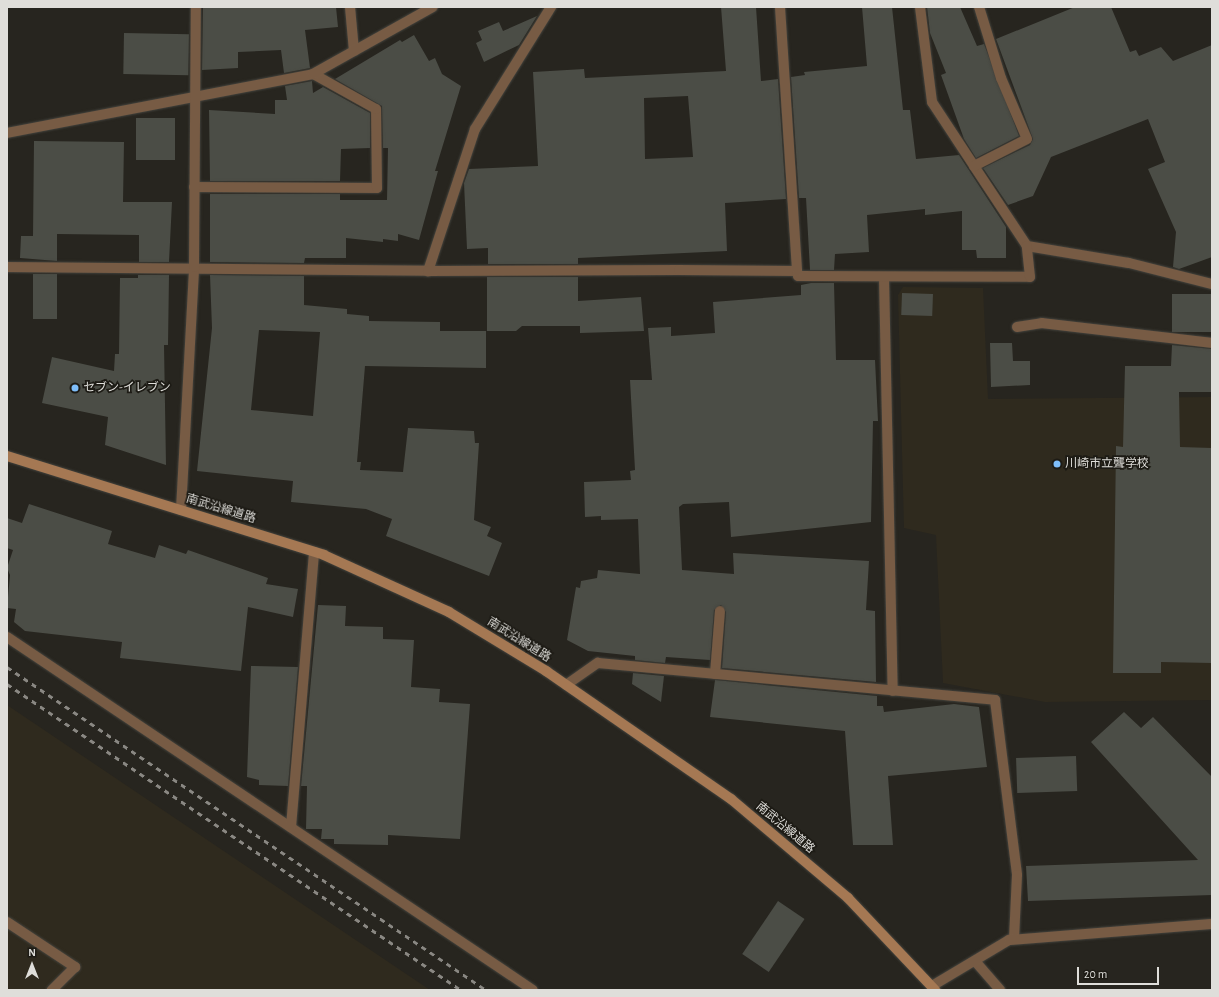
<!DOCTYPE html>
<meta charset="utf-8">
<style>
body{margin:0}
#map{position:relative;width:1219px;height:997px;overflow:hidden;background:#27251f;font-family:"Alegreya Sans","Noto Sans JP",sans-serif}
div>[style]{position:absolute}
.built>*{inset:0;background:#2f2a1e}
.building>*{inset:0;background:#4b4d46;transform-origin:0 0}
.roads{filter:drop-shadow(0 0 1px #44433d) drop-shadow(0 0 1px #44433d)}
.lane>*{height:10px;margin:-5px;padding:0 5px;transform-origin:5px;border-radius:5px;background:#775b44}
.street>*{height:10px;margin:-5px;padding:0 5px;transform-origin:5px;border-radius:5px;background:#775b44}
.secondary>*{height:10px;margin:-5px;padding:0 5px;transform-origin:5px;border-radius:5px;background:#a57853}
.rail>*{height:3px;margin-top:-1.5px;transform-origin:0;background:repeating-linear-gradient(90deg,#8a8883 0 5px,transparent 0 10px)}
.dots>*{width:11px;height:11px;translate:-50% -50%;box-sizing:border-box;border:2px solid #1d1b15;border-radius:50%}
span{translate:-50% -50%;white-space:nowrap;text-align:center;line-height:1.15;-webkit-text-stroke:3.5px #1d1b15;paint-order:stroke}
.poi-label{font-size:12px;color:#dfdeda}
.left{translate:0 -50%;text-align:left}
.street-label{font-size:12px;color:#dfdeda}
.frame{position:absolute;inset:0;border:8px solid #dfdeda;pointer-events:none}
.north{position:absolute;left:12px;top:945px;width:40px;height:40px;-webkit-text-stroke:3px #1d1b15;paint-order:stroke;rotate:0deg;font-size:11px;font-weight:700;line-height:16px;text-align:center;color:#dfdeda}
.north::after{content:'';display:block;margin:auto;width:14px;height:18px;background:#dfdeda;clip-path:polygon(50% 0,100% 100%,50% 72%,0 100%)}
.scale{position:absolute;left:1077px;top:967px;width:82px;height:18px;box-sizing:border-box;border:2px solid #dfdeda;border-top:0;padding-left:5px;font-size:12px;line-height:14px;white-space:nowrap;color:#dfdeda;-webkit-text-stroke:3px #1d1b15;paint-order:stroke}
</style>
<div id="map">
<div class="built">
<div style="clip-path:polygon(903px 287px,983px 288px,988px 399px,1212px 397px,1212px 700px,1045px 702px,943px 683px,936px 535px,904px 528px,898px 295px)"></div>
<div style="clip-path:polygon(7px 705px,430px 990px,7px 990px)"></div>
</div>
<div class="building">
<div style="clip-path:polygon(336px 7px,338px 27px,305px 30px,310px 68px,284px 73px,281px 50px,238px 52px,238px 68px,202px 70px,203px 8px)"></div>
<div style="clip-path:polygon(evenodd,721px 7px,756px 7px,761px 81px,778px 79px,786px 199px,725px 203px,727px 251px,578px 258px,578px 264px,488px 264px,488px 248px,467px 249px,464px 183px,469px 169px,538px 166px,533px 72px,584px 69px,585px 78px,726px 71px,721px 7px,688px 96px,693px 157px,645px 159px,644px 98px,688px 96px)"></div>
<div style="clip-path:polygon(862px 7px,892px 7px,903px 110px,910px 110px,916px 159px,959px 155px,1006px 227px,1006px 258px,977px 258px,976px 250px,962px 250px,962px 211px,925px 215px,925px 209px,867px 215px,869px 252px,835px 254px,834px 270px,810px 270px,806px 198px,799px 198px,791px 77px,805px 75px,804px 72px,867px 66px)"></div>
<div style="clip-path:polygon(927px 7px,960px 7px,977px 46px,984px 44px,1019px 136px,976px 158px,964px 139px,941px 75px,946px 73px,930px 33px)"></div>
<div style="clip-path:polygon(1075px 7px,1111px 7px,1130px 52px,1136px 50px,1139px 56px,1161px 47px,1173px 61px,1212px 45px,1212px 257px,1179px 269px,1173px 267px,1176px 232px,1148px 169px,1165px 162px,1148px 119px,1051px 157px,1033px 196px,1008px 205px,983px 168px,1030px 145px,1033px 139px,996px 39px)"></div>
<div style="clip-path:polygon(537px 16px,519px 45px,484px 62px,476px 43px,482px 40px,478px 31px,499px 22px,503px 31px)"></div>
<div style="left:124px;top:33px;width:65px;height:41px;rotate:1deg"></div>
<div style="clip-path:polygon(414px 35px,429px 61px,435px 58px,442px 74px,461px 86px,435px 171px,438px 171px,419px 240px,398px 234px,398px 241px,383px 239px,383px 242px,346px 238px,346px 258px,305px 258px,304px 263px,210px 262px,210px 194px,340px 194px,340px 200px,387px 200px,388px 148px,383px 148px,382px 106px,335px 79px,400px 40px,402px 42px)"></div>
<div style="clip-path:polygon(312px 81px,313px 93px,323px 87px,370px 113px,370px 148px,341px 149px,340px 181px,210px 181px,209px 110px,275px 114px,275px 100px,287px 100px,285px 86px)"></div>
<div style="left:136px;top:118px;width:39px;height:42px"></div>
<div style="clip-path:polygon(34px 141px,124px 142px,123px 202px,172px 202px,169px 262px,139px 262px,139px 235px,57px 234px,57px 261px,20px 258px,21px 236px,33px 236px)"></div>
<div style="left:33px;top:274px;width:24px;height:45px"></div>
<div style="clip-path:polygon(138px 275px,169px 275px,168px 345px,164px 345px,166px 465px,105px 445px,108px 417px,42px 403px,52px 357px,114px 371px,115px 354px,119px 354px,120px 278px,138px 278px)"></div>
<div style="clip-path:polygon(evenodd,210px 275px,304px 276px,304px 305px,347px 309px,347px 314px,369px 316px,369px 321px,440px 322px,440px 331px,486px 331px,486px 368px,365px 366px,357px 462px,361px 462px,360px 470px,403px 472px,408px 428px,474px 431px,475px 443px,479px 443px,474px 520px,491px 527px,487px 536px,502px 543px,489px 576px,386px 536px,392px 519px,366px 509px,291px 502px,293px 481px,197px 471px,212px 328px,210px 275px,259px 330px,320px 332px,313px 416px,251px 410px,259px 330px)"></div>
<div style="clip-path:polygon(487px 277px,578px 277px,578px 301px,641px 297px,644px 331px,580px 333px,580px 326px,522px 326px,516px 331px,487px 331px)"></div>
<div style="clip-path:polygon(811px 283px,834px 283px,836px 360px,875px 360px,878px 421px,873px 421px,871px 522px,731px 537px,729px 502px,683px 504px,679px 507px,682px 570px,734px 574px,733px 553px,869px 561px,866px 610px,875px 611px,876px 682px,722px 668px,726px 612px,721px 605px,714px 610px,710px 660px,666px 657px,665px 663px,635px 660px,635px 656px,588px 651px,567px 640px,576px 587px,580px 588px,581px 581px,597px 578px,598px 570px,640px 574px,638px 519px,601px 520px,601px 516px,585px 517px,584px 482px,631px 480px,630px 471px,635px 470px,630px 380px,652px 380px,648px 328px,671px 327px,671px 336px,715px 333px,713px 302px,801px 295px,801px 285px)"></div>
<div style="left:902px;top:293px;width:31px;height:22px;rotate:2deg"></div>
<div style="left:1172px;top:294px;width:40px;height:38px"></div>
<div style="clip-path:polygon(990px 343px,1012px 343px,1013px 361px,1030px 361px,1030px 385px,991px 387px)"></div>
<div style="clip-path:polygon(1172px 345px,1212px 349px,1212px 392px,1179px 392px,1180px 447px,1212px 448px,1212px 663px,1161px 662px,1161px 673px,1113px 673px,1116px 446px,1123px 447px,1125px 366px,1171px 366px)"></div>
<div style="clip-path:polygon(29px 504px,112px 531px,108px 544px,155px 558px,159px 545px,186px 554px,188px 550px,268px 578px,266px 584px,298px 589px,293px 617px,248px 607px,241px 671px,120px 658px,122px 642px,25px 631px,14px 622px,16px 609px,7px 608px,10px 575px,7px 568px,13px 550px,7px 548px,7px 518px,22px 523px)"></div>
<div style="clip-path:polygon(318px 605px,346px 606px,345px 626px,383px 627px,383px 639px,414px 640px,411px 687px,440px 689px,439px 702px,470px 704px,460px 839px,388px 835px,388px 845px,334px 844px,334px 839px,321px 839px,322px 829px,306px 829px,307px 786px,301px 786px)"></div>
<div style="clip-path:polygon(251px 666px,298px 667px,288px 786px,259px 785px,259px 780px,247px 777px)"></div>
<div style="clip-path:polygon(633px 673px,664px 676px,661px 702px,632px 684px)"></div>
<div style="clip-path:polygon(715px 680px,877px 696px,877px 706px,883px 706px,884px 712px,954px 704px,979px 707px,987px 767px,888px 776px,893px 845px,853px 845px,845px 731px,710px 717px)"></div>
<div style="clip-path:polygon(1124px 712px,1141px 728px,1153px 717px,1212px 777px,1212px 895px,1028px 901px,1026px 866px,1198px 860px,1091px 742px)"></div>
<div style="left:1076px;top:756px;width:35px;height:60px;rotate:88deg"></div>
<div style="left:778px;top:901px;width:32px;height:64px;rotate:34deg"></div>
</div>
<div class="roads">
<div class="lane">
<div style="left:350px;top:7px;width:44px;rotate:84.8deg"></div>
<div style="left:974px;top:166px;width:96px;rotate:56.5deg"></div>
<div style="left:1027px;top:246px;width:103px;rotate:9.5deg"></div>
<div style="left:1129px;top:263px;width:86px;rotate:14.2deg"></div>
<div style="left:194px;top:187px;width:183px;rotate:0.3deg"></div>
<div style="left:377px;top:188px;width:79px;rotate:-90.7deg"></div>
<div style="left:376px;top:109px;width:72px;rotate:-150.9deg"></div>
<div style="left:7px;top:267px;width:421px;rotate:0.5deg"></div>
<div style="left:884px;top:277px;width:414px;rotate:88.8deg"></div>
<div style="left:715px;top:674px;width:63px;rotate:-85.5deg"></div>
<div style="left:7px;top:922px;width:82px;rotate:33.5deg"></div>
<div style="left:75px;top:967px;width:33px;rotate:135deg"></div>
<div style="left:975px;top:961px;width:38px;rotate:49deg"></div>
</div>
<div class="street">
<div style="left:551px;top:7px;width:144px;rotate:121.9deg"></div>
<div style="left:475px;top:129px;width:150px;rotate:108.3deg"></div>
<div style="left:428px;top:271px;width:251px;rotate:-0.2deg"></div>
<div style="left:679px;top:270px;width:118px;rotate:0.5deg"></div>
<div style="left:797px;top:271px;width:5px;rotate:79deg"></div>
<div style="left:798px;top:276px;width:232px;rotate:0.2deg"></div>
<div style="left:1030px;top:277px;width:31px;rotate:-96deg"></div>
<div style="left:780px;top:7px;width:265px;rotate:86.3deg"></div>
<div style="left:920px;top:7px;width:96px;rotate:82.8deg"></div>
<div style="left:932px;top:102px;width:77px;rotate:56.7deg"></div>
<div style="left:974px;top:166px;width:59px;rotate:-27deg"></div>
<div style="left:1027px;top:139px;width:66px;rotate:-113.1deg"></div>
<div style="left:1001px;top:78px;width:74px;rotate:-107.2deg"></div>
<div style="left:7px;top:133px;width:312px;rotate:-10.9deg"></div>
<div style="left:313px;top:74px;width:137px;rotate:-29.2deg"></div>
<div style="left:1017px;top:327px;width:25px;rotate:-9deg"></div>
<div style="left:1042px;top:323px;width:171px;rotate:6.7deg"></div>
<div style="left:181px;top:510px;width:243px;rotate:-86.9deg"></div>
<div style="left:194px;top:267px;width:260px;rotate:-89.6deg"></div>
<div style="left:7px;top:637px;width:633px;rotate:33.87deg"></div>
<div style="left:566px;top:685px;width:39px;rotate:-35deg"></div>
<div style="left:598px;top:663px;width:399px;rotate:5.3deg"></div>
<div style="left:995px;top:700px;width:176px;rotate:82.8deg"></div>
<div style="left:1017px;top:875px;width:64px;rotate:92.7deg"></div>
<div style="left:291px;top:827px;width:276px;rotate:-85.2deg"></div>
<div style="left:932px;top:986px;width:90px;rotate:-30.9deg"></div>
<div style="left:1009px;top:940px;width:204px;rotate:-4.5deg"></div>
</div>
<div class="secondary">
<div style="left:7px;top:456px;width:332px;rotate:17.3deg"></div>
<div style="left:324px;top:555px;width:137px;rotate:24.5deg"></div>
<div style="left:449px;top:612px;width:114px;rotate:31.3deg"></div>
<div style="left:546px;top:671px;width:225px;rotate:34.7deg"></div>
<div style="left:731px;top:799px;width:153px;rotate:40.2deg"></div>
<div style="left:848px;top:898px;width:127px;rotate:46.6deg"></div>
</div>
</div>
<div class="rail">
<div style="left:7px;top:667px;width:578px;rotate:33.99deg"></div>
<div style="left:7px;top:684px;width:547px;rotate:33.98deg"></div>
</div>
<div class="dots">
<div style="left:75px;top:388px;background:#7ebdf9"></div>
<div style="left:1057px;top:464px;background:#7ebdf9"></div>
</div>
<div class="poi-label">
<span class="left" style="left:83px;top:388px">セブン-イレブン</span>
<span class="left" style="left:1065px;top:464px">川崎市立聾学校</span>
</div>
<div class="street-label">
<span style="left:221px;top:509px;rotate:17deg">南武沿線道路</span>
<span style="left:519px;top:640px;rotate:32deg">南武沿線道路</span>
<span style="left:785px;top:828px;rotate:40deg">南武沿線道路</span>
</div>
<div class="frame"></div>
<div class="north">N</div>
<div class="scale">20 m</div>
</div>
